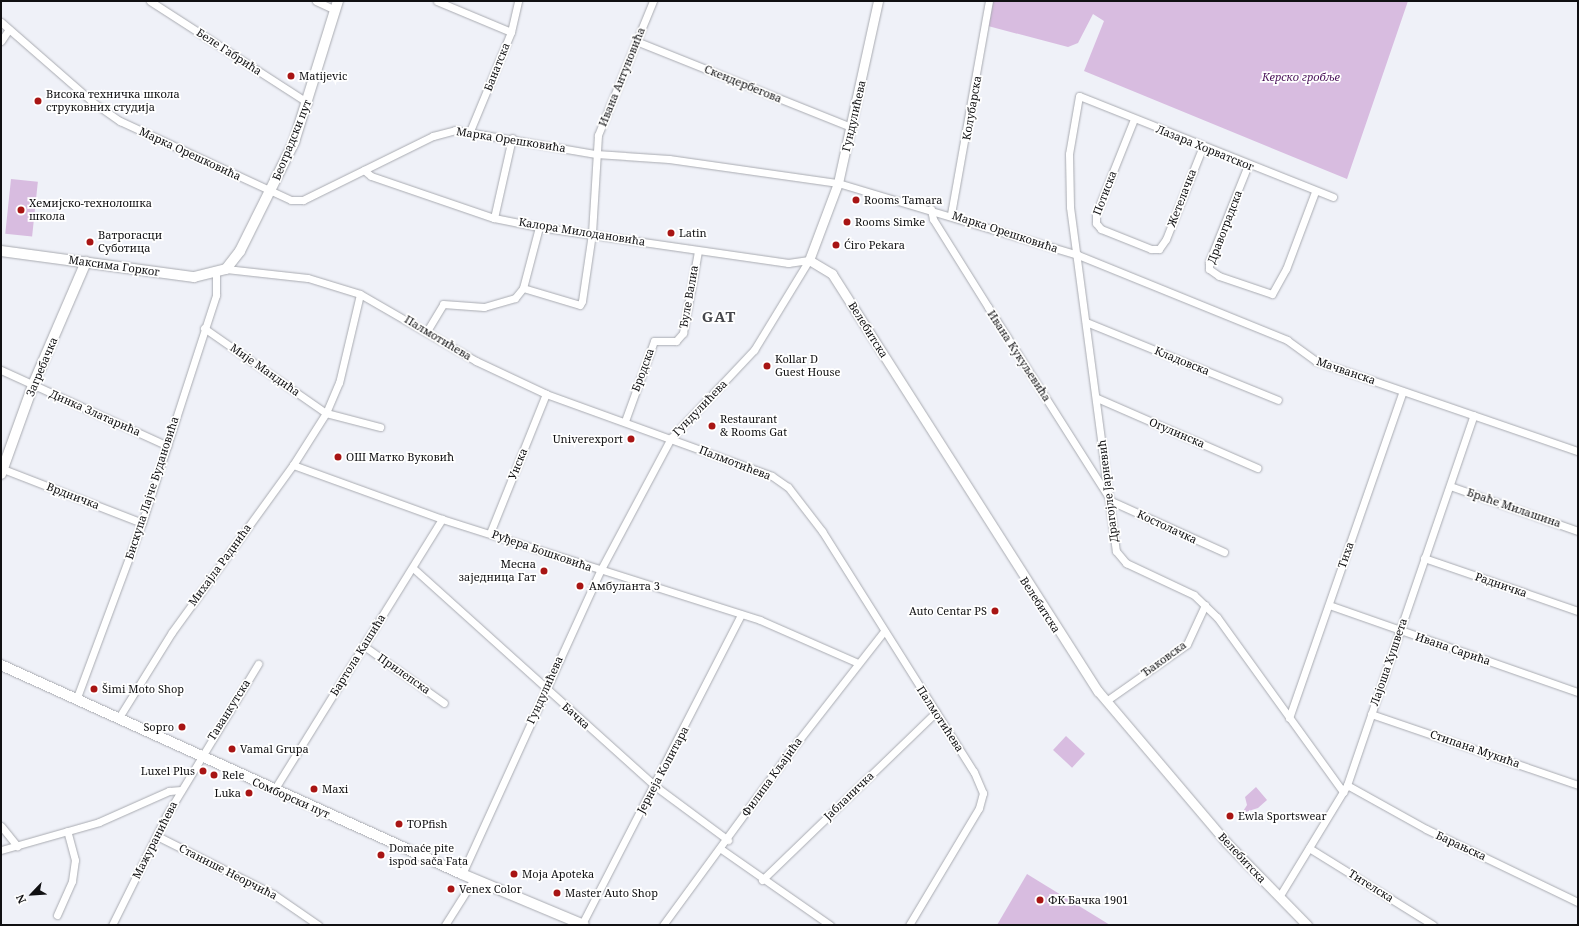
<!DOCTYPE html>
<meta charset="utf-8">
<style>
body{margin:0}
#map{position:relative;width:1579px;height:926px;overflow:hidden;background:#eff1f8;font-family:"Noto Serif",serif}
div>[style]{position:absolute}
.green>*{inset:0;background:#d8bce0;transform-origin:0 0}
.roads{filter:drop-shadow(0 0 1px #a9abb1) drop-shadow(0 0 1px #a9abb1)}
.minor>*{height:7px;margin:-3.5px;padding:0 3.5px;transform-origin:3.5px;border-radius:3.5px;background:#fff}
.tertiary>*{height:9px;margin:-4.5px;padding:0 4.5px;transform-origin:4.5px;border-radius:4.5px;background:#fff}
.secondary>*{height:10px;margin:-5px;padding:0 5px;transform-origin:5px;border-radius:5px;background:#fff}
.dots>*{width:11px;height:11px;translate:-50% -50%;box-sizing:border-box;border:2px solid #fff;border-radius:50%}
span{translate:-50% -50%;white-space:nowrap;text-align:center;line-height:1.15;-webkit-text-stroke:3.5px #fff;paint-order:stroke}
.street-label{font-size:11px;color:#101012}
.poi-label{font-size:11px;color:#101012}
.left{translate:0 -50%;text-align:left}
.right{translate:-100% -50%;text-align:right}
.park-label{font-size:11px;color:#4a1259;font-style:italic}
.district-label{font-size:15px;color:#45464b;font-weight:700;letter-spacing:1px}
.frame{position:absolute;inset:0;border:2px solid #101012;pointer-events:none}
.north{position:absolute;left:12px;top:874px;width:40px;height:40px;-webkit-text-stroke:3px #fff;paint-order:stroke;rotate:245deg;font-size:11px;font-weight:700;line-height:16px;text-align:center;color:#101012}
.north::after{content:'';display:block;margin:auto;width:14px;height:18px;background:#101012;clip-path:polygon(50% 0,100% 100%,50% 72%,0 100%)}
</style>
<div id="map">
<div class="green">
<div style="clip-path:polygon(991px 1px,1408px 1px,1347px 179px,1084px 71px,1104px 21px,1093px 14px,1078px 43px,1068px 47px,988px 26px)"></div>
<div style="left:11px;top:179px;width:27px;height:55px;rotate:6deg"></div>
<div style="left:1066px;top:736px;width:26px;height:19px;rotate:43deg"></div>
<div style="clip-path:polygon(1256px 787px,1267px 800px,1258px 808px,1242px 813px,1247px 805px,1245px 797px)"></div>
<div style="clip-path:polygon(1027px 874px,1110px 925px,997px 925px)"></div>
</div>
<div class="roads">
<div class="minor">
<div style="left:150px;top:1px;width:188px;rotate:32.8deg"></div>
<div style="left:316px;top:1px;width:21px;rotate:25deg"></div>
<div style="left:437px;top:1px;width:80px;rotate:22.7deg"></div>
<div style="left:1px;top:22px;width:123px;rotate:41.1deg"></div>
<div style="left:94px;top:103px;width:32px;rotate:35deg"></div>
<div style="left:120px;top:121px;width:188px;rotate:24.8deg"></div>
<div style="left:291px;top:200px;width:12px"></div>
<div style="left:303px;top:200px;width:145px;rotate:-26.2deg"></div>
<div style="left:433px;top:136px;width:23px;rotate:-15deg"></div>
<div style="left:455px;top:130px;width:143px;rotate:9.7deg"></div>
<div style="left:596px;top:154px;width:73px;rotate:3.9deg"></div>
<div style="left:669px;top:159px;width:171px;rotate:8.1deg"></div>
<div style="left:838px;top:183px;width:251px;rotate:16.7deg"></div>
<div style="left:1078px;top:255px;width:226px;rotate:22.1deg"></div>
<div style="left:1287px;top:340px;width:36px;rotate:36deg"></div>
<div style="left:1316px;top:361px;width:277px;rotate:19deg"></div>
<div style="left:1px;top:41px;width:14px;rotate:-56deg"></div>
<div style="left:636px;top:41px;width:232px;rotate:21.8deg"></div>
<div style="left:1134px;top:119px;width:102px;rotate:111.8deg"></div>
<div style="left:1096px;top:214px;width:9px;rotate:90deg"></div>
<div style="left:1096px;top:223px;width:8px;rotate:50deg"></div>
<div style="left:1101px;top:229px;width:54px;rotate:21.8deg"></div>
<div style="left:1151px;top:249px;width:8px"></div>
<div style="left:1159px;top:249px;width:12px;rotate:-55deg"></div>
<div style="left:1166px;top:239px;width:100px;rotate:-68.3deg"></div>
<div style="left:470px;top:131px;width:107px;rotate:-67.5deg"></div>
<div style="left:511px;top:32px;width:32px;rotate:-77deg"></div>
<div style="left:1248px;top:165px;width:105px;rotate:111.9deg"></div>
<div style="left:1209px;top:262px;width:7px;rotate:90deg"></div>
<div style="left:1209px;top:269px;width:12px;rotate:35deg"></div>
<div style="left:1219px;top:276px;width:56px;rotate:18.8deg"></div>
<div style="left:1272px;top:294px;width:29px;rotate:-61deg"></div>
<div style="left:1286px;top:269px;width:82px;rotate:-69.4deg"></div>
<div style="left:364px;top:170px;width:9px;rotate:41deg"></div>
<div style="left:371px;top:176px;width:130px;rotate:18.9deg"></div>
<div style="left:494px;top:218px;width:46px;rotate:11.3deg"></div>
<div style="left:539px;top:227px;width:252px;rotate:8.2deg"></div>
<div style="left:788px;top:263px;width:21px;rotate:-8deg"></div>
<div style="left:1333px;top:197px;width:273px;rotate:-158.3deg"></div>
<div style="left:1079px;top:96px;width:59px;rotate:99.8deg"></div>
<div style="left:1069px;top:154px;width:53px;rotate:88.9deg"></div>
<div style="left:1070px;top:207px;width:347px;rotate:82.4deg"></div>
<div style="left:1116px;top:551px;width:16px;rotate:50deg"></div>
<div style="left:1126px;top:563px;width:75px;rotate:25.2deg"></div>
<div style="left:1194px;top:595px;width:32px;rotate:44deg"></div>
<div style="left:1217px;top:617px;width:216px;rotate:54.2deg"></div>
<div style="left:931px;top:209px;width:10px;rotate:79deg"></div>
<div style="left:933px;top:219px;width:104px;rotate:58deg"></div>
<div style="left:988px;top:307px;width:230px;rotate:57.6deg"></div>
<div style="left:1111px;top:501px;width:124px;rotate:24.3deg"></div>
<div style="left:951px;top:214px;width:216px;rotate:-79.9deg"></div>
<div style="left:494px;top:218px;width:82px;rotate:-77.3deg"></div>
<div style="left:226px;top:269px;width:82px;rotate:6.3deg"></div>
<div style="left:308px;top:278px;width:54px;rotate:17.1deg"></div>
<div style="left:360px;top:294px;width:134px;rotate:30deg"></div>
<div style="left:476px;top:361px;width:77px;rotate:25.2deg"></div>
<div style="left:546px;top:394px;width:240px;rotate:19.9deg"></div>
<div style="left:772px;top:476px;width:19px;rotate:35deg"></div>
<div style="left:788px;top:487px;width:56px;rotate:52.3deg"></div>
<div style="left:822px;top:531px;width:285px;rotate:57.8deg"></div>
<div style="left:974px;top:772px;width:23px;rotate:67deg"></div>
<div style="left:983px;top:793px;width:16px;rotate:105deg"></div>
<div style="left:979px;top:808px;width:136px;rotate:120.9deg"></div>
<div style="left:523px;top:288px;width:59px;rotate:16.6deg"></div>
<div style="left:580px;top:305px;width:4px;rotate:-63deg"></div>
<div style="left:582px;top:301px;width:69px;rotate:-81.6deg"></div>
<div style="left:592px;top:233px;width:98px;rotate:-86.5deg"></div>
<div style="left:598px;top:135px;width:145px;rotate:-67.7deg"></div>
<div style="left:1086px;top:322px;width:207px;rotate:22.1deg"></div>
<div style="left:204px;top:328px;width:149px;rotate:34.9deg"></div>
<div style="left:326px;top:413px;width:56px;rotate:14.5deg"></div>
<div style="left:427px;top:331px;width:31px;rotate:-59deg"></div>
<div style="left:443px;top:304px;width:41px;rotate:4.2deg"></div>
<div style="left:484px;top:307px;width:32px;rotate:-16deg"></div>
<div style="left:515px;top:298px;width:13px;rotate:-51deg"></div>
<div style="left:523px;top:288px;width:63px;rotate:-75.3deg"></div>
<div style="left:1px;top:370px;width:183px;rotate:24.5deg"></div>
<div style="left:1097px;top:398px;width:175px;rotate:23.6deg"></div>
<div style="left:625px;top:421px;width:85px;rotate:-70.1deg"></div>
<div style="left:654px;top:341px;width:22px"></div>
<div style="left:676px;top:341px;width:11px;rotate:-49deg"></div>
<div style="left:683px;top:333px;width:83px;rotate:-79.6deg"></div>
<div style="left:293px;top:465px;width:158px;rotate:19.9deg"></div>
<div style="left:442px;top:519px;width:334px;rotate:17.6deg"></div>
<div style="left:760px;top:620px;width:107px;rotate:23.7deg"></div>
<div style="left:3px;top:469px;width:149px;rotate:21.2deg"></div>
<div style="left:1450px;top:486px;width:136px;rotate:19.4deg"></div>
<div style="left:490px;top:533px;width:150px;rotate:-68.1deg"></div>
<div style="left:1424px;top:558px;width:163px;rotate:19deg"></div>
<div style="left:413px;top:568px;width:326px;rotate:42deg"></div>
<div style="left:655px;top:786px;width:91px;rotate:36.5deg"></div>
<div style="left:1329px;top:605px;width:264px;rotate:19.3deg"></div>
<div style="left:364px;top:646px;width:98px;rotate:35.5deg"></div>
<div style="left:76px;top:700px;width:189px;rotate:-69.6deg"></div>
<div style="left:142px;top:523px;width:240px;rotate:-72deg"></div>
<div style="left:216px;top:295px;width:21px;rotate:-90deg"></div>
<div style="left:1106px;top:701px;width:99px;rotate:-35.1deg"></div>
<div style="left:1187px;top:644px;width:43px;rotate:-65.2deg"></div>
<div style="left:1371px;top:714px;width:219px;rotate:18.9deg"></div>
<div style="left:1289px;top:718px;width:346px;rotate:-70.8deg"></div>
<div style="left:118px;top:719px;width:102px;rotate:-58.2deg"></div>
<div style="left:172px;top:632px;width:206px;rotate:-54.1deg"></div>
<div style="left:293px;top:465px;width:62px;rotate:-57.6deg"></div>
<div style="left:326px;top:413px;width:33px;rotate:-67deg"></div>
<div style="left:339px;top:383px;width:91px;rotate:-76.7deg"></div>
<div style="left:1347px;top:785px;width:90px;rotate:29.1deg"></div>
<div style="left:1426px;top:829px;width:169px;rotate:25.7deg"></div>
<div style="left:274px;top:790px;width:319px;rotate:-58.2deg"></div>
<div style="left:1px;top:826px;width:26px;rotate:51deg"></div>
<div style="left:157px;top:836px;width:130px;rotate:26.6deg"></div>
<div style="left:273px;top:894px;width:55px;rotate:34.6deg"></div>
<div style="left:1309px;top:848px;width:146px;rotate:31.8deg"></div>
<div style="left:721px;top:849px;width:133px;rotate:34.9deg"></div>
<div style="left:1px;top:850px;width:102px;rotate:-15.9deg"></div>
<div style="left:99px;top:822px;width:77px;rotate:-23.9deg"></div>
<div style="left:169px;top:791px;width:12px;rotate:-5deg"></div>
<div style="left:462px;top:874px;width:333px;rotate:-65.5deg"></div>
<div style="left:600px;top:571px;width:151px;rotate:-61.9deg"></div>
<div style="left:671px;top:438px;width:121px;rotate:-46.7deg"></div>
<div style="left:754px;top:350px;width:105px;rotate:-58.6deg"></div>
<div style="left:762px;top:880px;width:242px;rotate:-44deg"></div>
<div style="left:1279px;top:897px;width:131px;rotate:-58.7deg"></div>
<div style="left:1347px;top:785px;width:391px;rotate:-71.1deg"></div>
<div style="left:57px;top:915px;width:37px;rotate:-66deg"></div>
<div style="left:72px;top:881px;width:21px;rotate:-82deg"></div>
<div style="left:75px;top:860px;width:30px;rotate:-105deg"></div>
<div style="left:582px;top:924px;width:348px;rotate:-62.8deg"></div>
<div style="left:112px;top:925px;width:122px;rotate:-63.6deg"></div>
<div style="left:166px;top:816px;width:178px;rotate:-58.8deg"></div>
<div style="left:445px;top:925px;width:54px;rotate:-57.8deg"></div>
<div style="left:663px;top:925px;width:212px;rotate:-53.8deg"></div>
<div style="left:788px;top:754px;width:156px;rotate:-52deg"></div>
</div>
<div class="tertiary">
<div style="left:878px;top:1px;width:186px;rotate:102.4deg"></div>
<div style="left:838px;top:183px;width:82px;rotate:110.6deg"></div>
<div style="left:809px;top:260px;width:27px;rotate:31deg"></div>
<div style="left:832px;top:274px;width:495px;rotate:57.5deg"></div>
<div style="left:1098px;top:691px;width:198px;rotate:49.7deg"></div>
<div style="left:1226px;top:842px;width:116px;rotate:45.7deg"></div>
</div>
<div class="secondary">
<div style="left:1px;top:251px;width:195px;rotate:7.7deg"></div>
<div style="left:194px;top:277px;width:33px;rotate:-14deg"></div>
<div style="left:226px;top:269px;width:23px;rotate:-52deg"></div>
<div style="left:240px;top:251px;width:122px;rotate:-63.6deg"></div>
<div style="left:294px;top:142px;width:148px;rotate:-72.7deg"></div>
<div style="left:1px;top:474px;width:95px;rotate:-70.2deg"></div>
<div style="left:33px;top:385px;width:134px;rotate:-66.7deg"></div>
<div style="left:1px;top:665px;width:506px;rotate:24.39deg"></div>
<div style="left:462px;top:874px;width:132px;rotate:22.7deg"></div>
</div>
</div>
<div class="dots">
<div style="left:291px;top:76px;background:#a81514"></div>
<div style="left:38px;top:101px;background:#a81514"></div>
<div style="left:856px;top:200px;background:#a81514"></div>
<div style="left:21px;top:210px;background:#a81514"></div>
<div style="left:847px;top:222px;background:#a81514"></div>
<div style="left:671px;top:233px;background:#a81514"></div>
<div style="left:90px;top:242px;background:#a81514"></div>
<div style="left:836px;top:245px;background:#a81514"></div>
<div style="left:767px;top:366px;background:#a81514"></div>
<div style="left:712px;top:426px;background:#a81514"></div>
<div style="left:631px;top:439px;background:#a81514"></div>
<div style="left:338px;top:457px;background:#a81514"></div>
<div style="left:544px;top:571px;background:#a81514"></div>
<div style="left:580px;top:586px;background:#a81514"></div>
<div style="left:995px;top:611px;background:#a81514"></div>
<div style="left:94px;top:689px;background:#a81514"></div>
<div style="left:182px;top:727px;background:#a81514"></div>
<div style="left:232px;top:749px;background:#a81514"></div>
<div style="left:203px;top:771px;background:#a81514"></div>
<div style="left:214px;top:775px;background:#a81514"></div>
<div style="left:314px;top:789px;background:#a81514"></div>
<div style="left:249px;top:793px;background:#a81514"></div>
<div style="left:1230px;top:816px;background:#a81514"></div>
<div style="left:399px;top:824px;background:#a81514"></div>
<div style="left:381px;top:855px;background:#a81514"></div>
<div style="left:514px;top:874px;background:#a81514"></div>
<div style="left:451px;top:889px;background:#a81514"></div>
<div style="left:557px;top:893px;background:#a81514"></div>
<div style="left:1040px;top:900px;background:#a81514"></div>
</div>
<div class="street-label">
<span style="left:229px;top:52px;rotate:33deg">Беле Габрића</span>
<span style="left:497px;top:67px;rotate:-68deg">Банатска</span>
<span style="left:622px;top:77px;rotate:-68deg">Ивана Антуновића</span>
<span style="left:743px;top:84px;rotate:22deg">Скендербегова</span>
<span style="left:972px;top:108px;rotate:-80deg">Колубарска</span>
<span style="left:854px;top:116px;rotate:-77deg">Гундулићева</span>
<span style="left:292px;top:140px;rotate:-68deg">Београдски пут</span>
<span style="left:511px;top:140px;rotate:9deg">Марка Орешковића</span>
<span style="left:1205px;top:148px;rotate:22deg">Лазара Хорватског</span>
<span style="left:190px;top:154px;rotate:25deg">Марка Орешковића</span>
<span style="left:1105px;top:193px;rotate:-69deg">Потиска</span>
<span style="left:1182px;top:198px;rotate:-69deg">Жетелачка</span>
<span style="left:1225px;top:227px;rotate:-69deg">Дравоградска</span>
<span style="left:582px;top:232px;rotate:9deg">Калора Милодановића</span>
<span style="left:1005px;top:232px;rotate:18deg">Марка Орешковића</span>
<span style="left:114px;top:266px;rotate:8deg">Максима Горког</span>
<span style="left:689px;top:297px;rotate:-80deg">Ђуле Валиа</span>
<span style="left:868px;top:330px;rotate:58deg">Велебитска</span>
<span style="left:438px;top:338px;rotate:31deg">Палмотићева</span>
<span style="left:1019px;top:356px;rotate:57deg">Ивана Кукуљевића</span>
<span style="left:1182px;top:361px;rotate:22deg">Кладовска</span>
<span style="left:42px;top:367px;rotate:-67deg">Загребачка</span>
<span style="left:265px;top:370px;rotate:35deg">Мије Мандића</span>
<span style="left:643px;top:370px;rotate:-70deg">Бродска</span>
<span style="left:1346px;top:371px;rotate:19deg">Мачванска</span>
<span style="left:700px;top:408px;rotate:-46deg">Гундулићева</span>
<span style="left:95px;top:413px;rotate:24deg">Динка Златарића</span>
<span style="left:1177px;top:433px;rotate:23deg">Огулинска</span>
<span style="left:735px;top:463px;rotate:21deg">Палмотићева</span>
<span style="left:518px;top:464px;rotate:-68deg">Унска</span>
<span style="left:152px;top:488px;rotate:-72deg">Бискупа Лајче Будановића</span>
<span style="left:1108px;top:491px;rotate:-97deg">Драгојле Јарневић</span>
<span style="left:73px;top:496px;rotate:21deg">Врдничка</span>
<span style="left:1514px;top:508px;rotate:19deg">Браће Милашина</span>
<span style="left:1167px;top:527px;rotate:25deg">Костолачка</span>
<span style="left:542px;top:551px;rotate:19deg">Руђера Бошковића</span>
<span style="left:1346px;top:555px;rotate:-71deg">Тиха</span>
<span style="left:220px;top:565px;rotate:-54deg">Михајла Раднића</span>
<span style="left:1501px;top:585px;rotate:19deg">Радничка</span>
<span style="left:1040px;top:605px;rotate:57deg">Велебитска</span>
<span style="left:1453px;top:649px;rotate:19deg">Ивана Сарића</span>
<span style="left:358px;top:655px;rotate:-58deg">Бартола Кашића</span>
<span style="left:1164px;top:659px;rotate:-36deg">Ђаковска</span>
<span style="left:1389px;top:662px;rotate:-71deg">Лајоша Хушвета</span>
<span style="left:404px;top:674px;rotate:35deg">Прилепска</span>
<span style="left:545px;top:690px;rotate:-66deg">Гундулићева</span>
<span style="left:229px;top:710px;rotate:-58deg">Таванкутска</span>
<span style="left:576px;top:716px;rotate:42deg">Бачка</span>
<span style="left:940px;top:719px;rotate:57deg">Палмотићева</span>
<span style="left:1475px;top:749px;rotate:19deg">Стипана Мукића</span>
<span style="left:663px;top:770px;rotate:-62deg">Јернеја Копитара</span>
<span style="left:772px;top:777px;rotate:-54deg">Филипа Кљајића</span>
<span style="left:849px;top:796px;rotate:-44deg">Јабланичка</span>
<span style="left:291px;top:798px;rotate:24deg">Сомборски пут</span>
<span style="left:155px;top:840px;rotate:-63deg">Мажуранићева</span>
<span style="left:1461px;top:846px;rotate:25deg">Барањска</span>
<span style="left:1242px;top:858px;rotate:47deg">Велебитска</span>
<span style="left:228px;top:872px;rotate:27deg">Станише Неорчића</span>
<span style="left:1371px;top:886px;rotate:32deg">Тителска</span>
</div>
<div class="poi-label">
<span class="left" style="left:299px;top:76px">Matijevic</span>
<span class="left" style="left:46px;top:101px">Висока техничка школа<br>струковних студија</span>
<span class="left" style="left:864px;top:200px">Rooms Tamara</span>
<span class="left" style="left:29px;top:210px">Хемијско-технолошка<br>школа</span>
<span class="left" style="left:855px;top:222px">Rooms Simke</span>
<span class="left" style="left:679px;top:233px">Latin</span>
<span class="left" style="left:98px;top:242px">Ватрогасци<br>Суботица</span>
<span class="left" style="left:844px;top:245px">Ćiro Pekara</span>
<span class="left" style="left:775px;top:366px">Kollar D<br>Guest House</span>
<span class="left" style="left:720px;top:426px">Restaurant<br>&amp; Rooms Gat</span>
<span class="right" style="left:623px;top:439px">Univerexport</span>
<span class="left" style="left:346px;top:457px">ОШ Матко Вуковић</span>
<span class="right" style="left:536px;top:571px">Месна<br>заједница Гат</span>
<span class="left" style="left:589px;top:586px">Амбуланта 3</span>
<span class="right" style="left:987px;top:611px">Auto Centar PS</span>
<span class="left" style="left:102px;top:689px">Šimi Moto Shop</span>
<span class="right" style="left:174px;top:727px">Sopro</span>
<span class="left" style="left:240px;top:749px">Vamal Grupa</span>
<span class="right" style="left:195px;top:771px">Luxel Plus</span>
<span class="left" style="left:222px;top:775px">Rele</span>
<span class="left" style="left:322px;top:789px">Maxi</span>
<span class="right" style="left:241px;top:793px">Luka</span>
<span class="left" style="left:1238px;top:816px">Ewla Sportswear</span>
<span class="left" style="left:407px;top:824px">TOPfish</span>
<span class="left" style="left:389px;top:855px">Domaće pite<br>ispod sača Fata</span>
<span class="left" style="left:522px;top:874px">Moja Apoteka</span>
<span class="left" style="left:459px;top:889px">Venex Color</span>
<span class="left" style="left:565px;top:893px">Master Auto Shop</span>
<span class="left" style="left:1048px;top:900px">ФК Бачка 1901</span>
</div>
<div class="park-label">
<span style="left:1301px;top:77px">Керско гробље</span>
</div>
<div class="district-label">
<span style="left:719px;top:317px">GAT</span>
</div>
<div class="frame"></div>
<div class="north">N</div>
</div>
